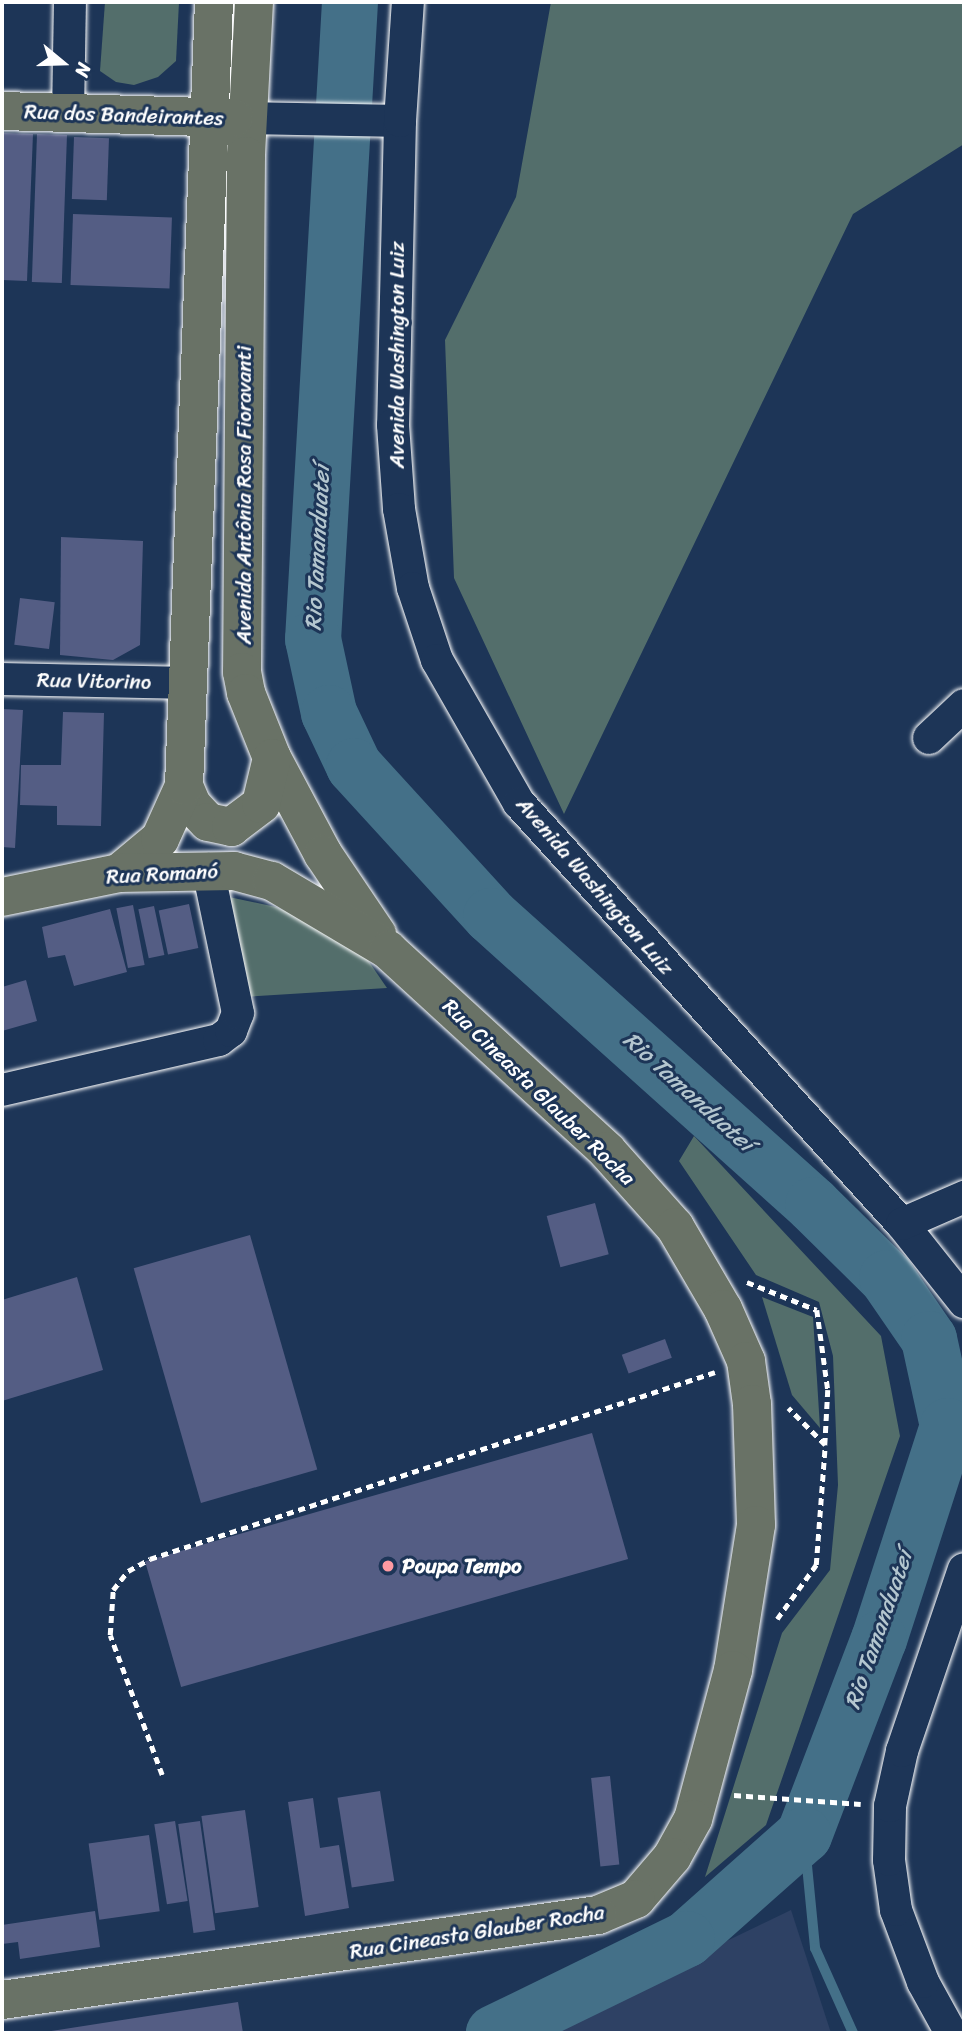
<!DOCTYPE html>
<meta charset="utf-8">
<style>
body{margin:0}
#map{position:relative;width:966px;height:2035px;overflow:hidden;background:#1d3557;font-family:Sriracha,sans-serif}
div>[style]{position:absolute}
.built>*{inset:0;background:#2e4164}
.green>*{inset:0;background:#536e6b}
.stream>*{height:10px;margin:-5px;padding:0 5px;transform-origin:5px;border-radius:5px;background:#447088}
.river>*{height:56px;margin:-28px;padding:0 28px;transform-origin:28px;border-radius:28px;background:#447088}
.building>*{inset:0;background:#545d84;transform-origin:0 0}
.path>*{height:4.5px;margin-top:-2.25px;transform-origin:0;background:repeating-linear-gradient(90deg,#fff 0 7px,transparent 0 12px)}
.roads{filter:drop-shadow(0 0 2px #fff) drop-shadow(0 0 2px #fff)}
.minor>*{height:32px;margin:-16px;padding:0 16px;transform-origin:16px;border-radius:16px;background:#1d3557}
.major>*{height:38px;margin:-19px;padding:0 19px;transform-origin:19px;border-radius:19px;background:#697266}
.dots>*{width:19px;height:19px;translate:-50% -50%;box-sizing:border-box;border:4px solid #1d3557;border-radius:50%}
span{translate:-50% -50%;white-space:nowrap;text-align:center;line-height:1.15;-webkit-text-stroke:6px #1d3557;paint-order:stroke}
.street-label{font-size:21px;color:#fff}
.poi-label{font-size:21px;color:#fff;font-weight:700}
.left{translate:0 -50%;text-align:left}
.water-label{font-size:23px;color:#b4c6cf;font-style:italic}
.frame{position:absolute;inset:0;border:4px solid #fff;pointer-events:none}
.north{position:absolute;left:28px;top:28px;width:70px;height:70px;-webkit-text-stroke:5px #1d3557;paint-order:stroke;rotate:109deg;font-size:19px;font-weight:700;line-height:28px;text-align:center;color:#fff}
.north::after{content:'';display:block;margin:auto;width:24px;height:32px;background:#fff;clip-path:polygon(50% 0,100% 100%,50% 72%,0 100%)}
</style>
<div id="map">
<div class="built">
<div style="clip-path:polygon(791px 1910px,831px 2033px,536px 2033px)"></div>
</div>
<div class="green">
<div style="clip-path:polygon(105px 2px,179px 2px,176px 61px,158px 77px,134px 85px,116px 82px,100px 71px)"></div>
<div style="clip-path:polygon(551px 2px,964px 2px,964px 144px,853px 214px,564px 814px,454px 578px,445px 340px,516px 197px)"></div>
<div style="clip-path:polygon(224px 896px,276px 907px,320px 926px,363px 953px,387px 988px,244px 997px)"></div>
<div style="clip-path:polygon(694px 1136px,881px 1336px,900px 1436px,766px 1825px,705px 1877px,782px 1633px,830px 1570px,838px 1485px,833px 1356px,819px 1302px,756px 1275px,679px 1161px)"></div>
<div style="clip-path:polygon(762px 1297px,813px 1317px,820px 1428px,792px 1395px)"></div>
</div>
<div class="stream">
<div style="left:804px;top:1835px;width:114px;rotate:84.4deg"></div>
<div style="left:815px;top:1948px;width:93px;rotate:65.9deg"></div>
</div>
<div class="river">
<div style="left:350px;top:2px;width:638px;rotate:93.32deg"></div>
<div style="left:313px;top:639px;width:76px;rotate:77.8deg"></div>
<div style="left:329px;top:713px;width:59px;rotate:64.7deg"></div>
<div style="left:354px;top:766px;width:203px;rotate:47.6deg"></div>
<div style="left:491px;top:916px;width:433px;rotate:41.9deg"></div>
<div style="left:813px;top:1205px;width:104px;rotate:44.6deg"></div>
<div style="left:887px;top:1278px;width:74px;rotate:55.5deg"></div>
<div style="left:929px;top:1339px;width:89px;rotate:77.7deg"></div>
<div style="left:948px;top:1426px;width:224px;rotate:107.9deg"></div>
<div style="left:879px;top:1639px;width:210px;rotate:110.9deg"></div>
<div style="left:804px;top:1835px;width:157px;rotate:138.4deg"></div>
<div style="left:687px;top:1939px;width:215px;rotate:154deg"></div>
</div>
<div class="building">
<div style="clip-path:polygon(3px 133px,33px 134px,27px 281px,2px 280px)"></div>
<div style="left:37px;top:134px;width:30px;height:148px;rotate:2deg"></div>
<div style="left:74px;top:137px;width:35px;height:62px;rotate:2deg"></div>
<div style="left:73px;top:214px;width:99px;height:71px;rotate:2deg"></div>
<div style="clip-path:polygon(61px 537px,143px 541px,140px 645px,113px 660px,60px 655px)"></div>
<div style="left:20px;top:598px;width:35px;height:47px;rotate:7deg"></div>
<div style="clip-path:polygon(2px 709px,23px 710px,15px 848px,2px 847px)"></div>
<div style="clip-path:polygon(63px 712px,104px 713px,101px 826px,57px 825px,57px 806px,20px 805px,21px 765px,61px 765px)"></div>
<div style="left:189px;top:904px;width:45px;height:31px;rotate:78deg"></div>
<div style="left:133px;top:905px;width:61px;height:17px;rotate:79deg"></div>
<div style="left:154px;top:906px;width:50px;height:16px;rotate:78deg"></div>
<div style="clip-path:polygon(110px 909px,127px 972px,74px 986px,65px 955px,48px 958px,42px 927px)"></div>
<div style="clip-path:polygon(26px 980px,37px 1021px,2px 1031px,2px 987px)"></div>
<div style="left:595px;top:1203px;width:53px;height:50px;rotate:75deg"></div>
<div style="left:250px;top:1235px;width:244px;height:121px;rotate:74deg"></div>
<div style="clip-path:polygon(77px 1277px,103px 1370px,2px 1401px,2px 1300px)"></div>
<div style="left:665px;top:1339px;width:20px;height:46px;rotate:70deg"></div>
<div style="left:592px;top:1433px;width:131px;height:465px;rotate:74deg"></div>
<div style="left:610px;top:1776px;width:89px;height:19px;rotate:84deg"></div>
<div style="left:380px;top:1791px;width:91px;height:43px;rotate:81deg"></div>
<div style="clip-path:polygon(313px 1798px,320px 1848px,339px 1845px,349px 1908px,305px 1916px,288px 1802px)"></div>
<div style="left:245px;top:1810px;width:98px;height:44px;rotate:82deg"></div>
<div style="left:175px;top:1821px;width:81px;height:21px;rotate:81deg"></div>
<div style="left:200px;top:1821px;width:110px;height:22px;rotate:82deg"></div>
<div style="left:149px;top:1835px;width:77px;height:61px;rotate:82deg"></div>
<div style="clip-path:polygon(95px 1911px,100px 1947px,20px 1959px,18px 1942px,2px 1944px,2px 1925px)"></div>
<div style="clip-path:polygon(238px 2002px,243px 2033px,45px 2033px,45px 2032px)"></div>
</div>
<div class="path">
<div style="left:747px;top:1282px;width:75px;rotate:21.8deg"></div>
<div style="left:817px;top:1310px;width:81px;rotate:82.2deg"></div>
<div style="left:828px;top:1390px;width:55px;rotate:93.1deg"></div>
<div style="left:777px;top:1619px;width:67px;rotate:-54.2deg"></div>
<div style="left:816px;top:1565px;width:120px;rotate:-85.7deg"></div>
<div style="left:825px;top:1445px;width:52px;rotate:-135deg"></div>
<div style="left:162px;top:1775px;width:149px;rotate:-110.4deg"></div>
<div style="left:110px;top:1635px;width:45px;rotate:-86.2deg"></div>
<div style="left:113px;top:1590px;width:24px;rotate:-52deg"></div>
<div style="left:128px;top:1571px;width:25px;rotate:-29deg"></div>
<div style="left:150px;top:1559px;width:595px;rotate:-18.31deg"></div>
<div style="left:734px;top:1795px;width:127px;rotate:4.1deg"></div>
</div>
<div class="roads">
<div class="minor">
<div style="left:68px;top:114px;width:112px;rotate:-89deg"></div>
<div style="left:247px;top:118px;width:153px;rotate:1.1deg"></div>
<div style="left:400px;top:121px;width:304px;rotate:91.3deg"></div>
<div style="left:393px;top:425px;width:84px;rotate:85.9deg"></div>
<div style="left:399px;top:509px;width:80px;rotate:80deg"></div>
<div style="left:413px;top:588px;width:76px;rotate:71.6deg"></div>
<div style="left:437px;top:660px;width:165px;rotate:60.2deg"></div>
<div style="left:519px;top:803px;width:569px;rotate:47.71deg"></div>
<div style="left:902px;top:1224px;width:100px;rotate:51.5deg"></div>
<div style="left:400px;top:121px;width:119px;rotate:-86.2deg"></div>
<div style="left:2px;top:679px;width:185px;rotate:1.2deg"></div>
<div style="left:929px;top:738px;width:48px;rotate:-43.3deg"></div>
<div style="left:2px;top:1090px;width:223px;rotate:-13deg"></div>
<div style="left:219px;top:1040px;width:15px;rotate:-37deg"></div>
<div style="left:231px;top:1031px;width:19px;rotate:-69deg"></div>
<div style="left:238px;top:1013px;width:147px;rotate:-101.8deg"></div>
<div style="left:902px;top:1224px;width:68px;rotate:-23.5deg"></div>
<div style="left:951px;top:2033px;width:58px;rotate:-118.8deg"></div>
<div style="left:923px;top:1982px;width:77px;rotate:-110.6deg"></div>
<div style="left:896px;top:1910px;width:50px;rotate:-98deg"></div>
<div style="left:889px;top:1860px;width:54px;rotate:-88.9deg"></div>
<div style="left:890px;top:1806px;width:56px;rotate:-77.7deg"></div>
<div style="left:902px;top:1751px;width:192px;rotate:-71.2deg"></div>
</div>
<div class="major">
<div style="left:254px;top:2px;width:154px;rotate:93deg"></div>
<div style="left:246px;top:156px;width:516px;rotate:90.44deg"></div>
<div style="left:242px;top:672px;width:21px;rotate:79deg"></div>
<div style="left:246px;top:693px;width:70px;rotate:68.2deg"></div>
<div style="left:272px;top:758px;width:109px;rotate:62deg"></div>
<div style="left:323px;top:854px;width:97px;rotate:56deg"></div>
<div style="left:2px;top:111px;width:232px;rotate:1.7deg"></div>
<div style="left:184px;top:786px;width:21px;rotate:67deg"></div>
<div style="left:192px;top:805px;width:23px;rotate:47deg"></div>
<div style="left:208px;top:822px;width:24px;rotate:12deg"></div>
<div style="left:231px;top:827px;width:38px;rotate:-37deg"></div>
<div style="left:261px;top:804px;width:47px;rotate:-76.6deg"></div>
<div style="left:119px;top:873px;width:53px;rotate:-39.7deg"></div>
<div style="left:160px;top:839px;width:58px;rotate:-65.6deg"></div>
<div style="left:184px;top:786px;width:785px;rotate:-87.81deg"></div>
<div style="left:2px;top:897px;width:119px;rotate:-11.6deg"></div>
<div style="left:119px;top:873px;width:115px;rotate:-1deg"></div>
<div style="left:234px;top:871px;width:39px;rotate:15deg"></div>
<div style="left:272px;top:881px;width:135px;rotate:30.7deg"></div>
<div style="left:388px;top:950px;width:297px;rotate:42.5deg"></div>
<div style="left:607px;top:1151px;width:102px;rotate:48.2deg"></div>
<div style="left:675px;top:1227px;width:95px;rotate:59.7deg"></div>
<div style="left:723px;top:1309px;width:57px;rotate:66.1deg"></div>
<div style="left:746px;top:1361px;width:43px;rotate:82.1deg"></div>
<div style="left:752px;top:1404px;width:121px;rotate:88.1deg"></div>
<div style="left:756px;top:1525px;width:147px;rotate:99deg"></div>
<div style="left:733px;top:1670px;width:154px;rotate:105deg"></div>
<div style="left:693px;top:1819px;width:43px;rotate:118.9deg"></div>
<div style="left:672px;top:1857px;width:55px;rotate:130.6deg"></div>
<div style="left:636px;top:1899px;width:41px;rotate:157.2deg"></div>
<div style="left:598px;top:1915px;width:602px;rotate:171.88deg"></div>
</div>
</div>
<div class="dots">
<div style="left:388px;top:1566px;background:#ff9aa2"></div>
</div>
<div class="street-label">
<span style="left:124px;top:115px;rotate:2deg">Rua dos Bandeirantes</span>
<span style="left:397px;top:355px;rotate:-90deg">Avenida Washington Luiz</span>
<span style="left:244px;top:495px;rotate:-90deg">Avenida Antônia Rosa Fioravanti</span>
<span style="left:94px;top:681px;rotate:1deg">Rua Vitorino</span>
<span style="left:162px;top:874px;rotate:-3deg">Rua Romanó</span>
<span style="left:595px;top:886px;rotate:49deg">Avenida Washington Luiz</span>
<span style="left:539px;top:1092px;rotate:44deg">Rua Cineasta Glauber Rocha</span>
<span style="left:477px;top:1932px;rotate:-9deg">Rua Cineasta Glauber Rocha</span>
</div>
<div class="poi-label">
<span class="left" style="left:402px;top:1566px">Poupa Tempo</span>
</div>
<div class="water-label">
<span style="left:318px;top:548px;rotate:-87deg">Rio Tamanduateí</span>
<span style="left:688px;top:1092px;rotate:42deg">Rio Tamanduateí</span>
<span style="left:879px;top:1630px;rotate:-71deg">Rio Tamanduateí</span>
</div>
<div class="frame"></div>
<div class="north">N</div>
</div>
